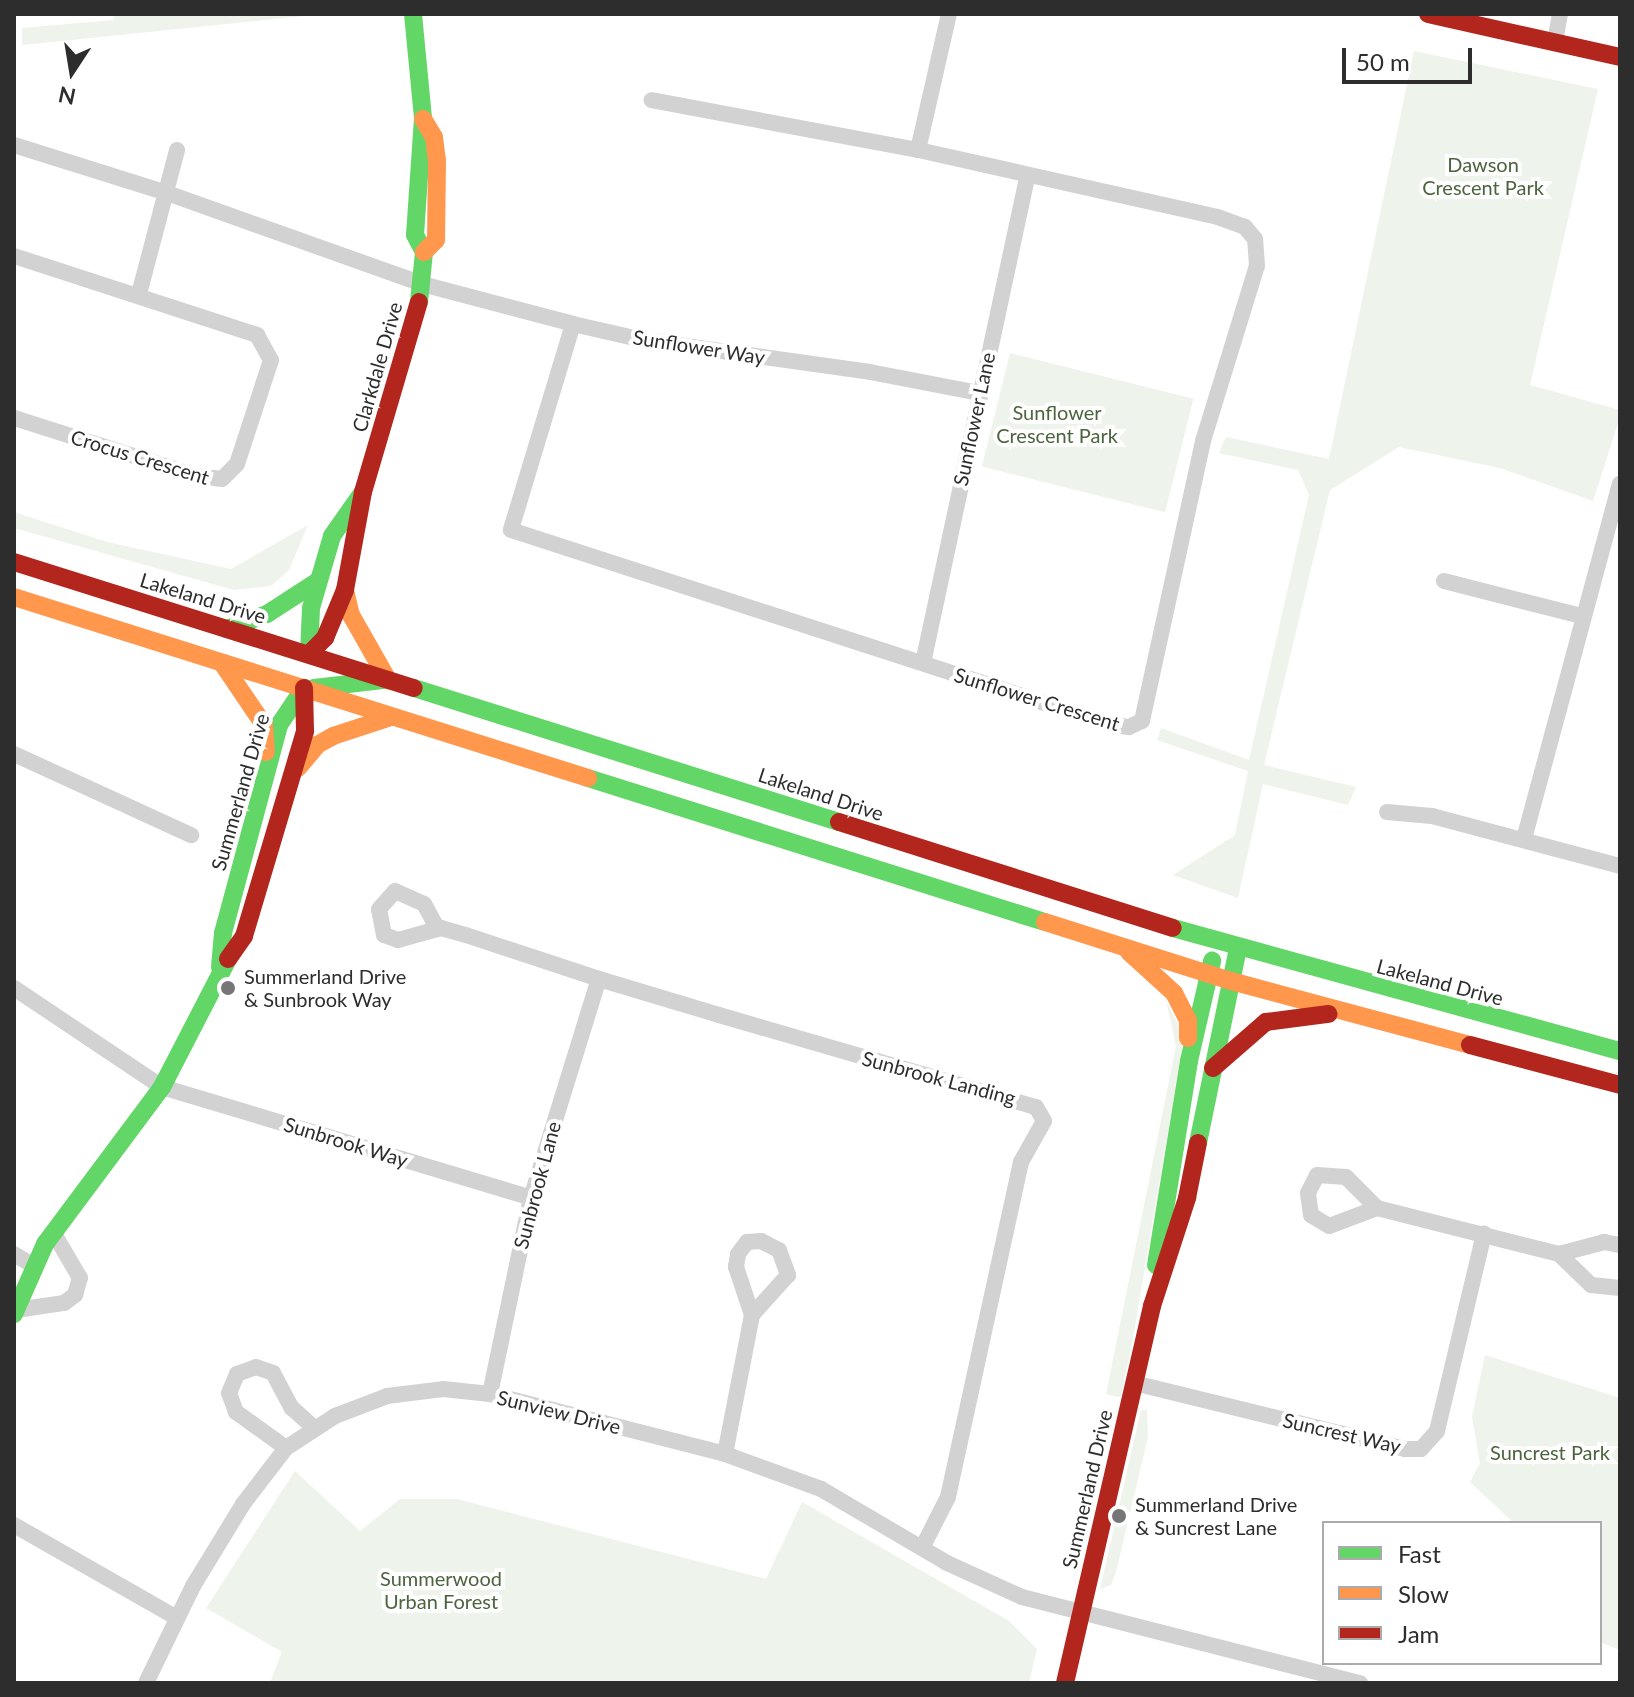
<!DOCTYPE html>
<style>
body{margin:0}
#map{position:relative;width:1634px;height:1697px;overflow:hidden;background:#fff;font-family:Lato,sans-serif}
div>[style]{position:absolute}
.green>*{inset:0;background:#eef3eb;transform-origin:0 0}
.street>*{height:16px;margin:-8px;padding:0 8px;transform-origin:8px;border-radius:8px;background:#d2d2d2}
.fast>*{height:18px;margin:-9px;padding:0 9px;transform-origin:9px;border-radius:9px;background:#63d668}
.slow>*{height:18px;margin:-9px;padding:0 9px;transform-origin:9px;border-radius:9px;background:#ff974d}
.jam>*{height:18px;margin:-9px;padding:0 9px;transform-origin:9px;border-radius:9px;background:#b3261e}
.dots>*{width:22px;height:22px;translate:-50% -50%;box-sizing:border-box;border:4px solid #fff;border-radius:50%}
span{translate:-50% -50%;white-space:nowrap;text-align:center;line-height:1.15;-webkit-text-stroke:8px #fff;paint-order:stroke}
.park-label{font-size:20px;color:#4c643e}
.street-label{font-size:20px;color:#2d2d2d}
.poi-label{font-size:20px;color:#2d2d2d}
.left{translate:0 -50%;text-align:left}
.frame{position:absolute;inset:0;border:16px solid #2d2d2d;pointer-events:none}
.legend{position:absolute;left:1322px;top:1521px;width:280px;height:144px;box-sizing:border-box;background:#fff;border:2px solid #ababab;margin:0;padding:10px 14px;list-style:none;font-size:24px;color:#2d2d2d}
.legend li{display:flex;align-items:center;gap:16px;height:40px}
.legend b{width:40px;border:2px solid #ababab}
.north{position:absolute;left:32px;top:32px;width:80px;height:80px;-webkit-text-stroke:6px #fff;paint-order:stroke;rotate:192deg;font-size:22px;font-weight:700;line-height:32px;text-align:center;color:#2d2d2d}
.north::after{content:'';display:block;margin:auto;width:28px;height:36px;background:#2d2d2d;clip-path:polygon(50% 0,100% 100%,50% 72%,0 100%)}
.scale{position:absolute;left:1342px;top:48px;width:130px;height:36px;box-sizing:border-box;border:4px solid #2d2d2d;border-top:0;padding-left:10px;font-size:24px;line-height:28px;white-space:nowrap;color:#2d2d2d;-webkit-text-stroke:6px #fff;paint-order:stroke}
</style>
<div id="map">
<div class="green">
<div style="clip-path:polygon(114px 14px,324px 14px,22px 45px,22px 28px,114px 20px)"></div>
<div style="clip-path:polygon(1414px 51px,1598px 89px,1530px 385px,1620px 410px,1620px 417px,1593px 501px,1500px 468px,1399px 447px,1330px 490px,1264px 765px,1356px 787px,1348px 805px,1263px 784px,1238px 898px,1173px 875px,1235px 835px,1248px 771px,1157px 740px,1161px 728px,1249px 760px,1309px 495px,1298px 470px,1219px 453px,1226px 437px,1329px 459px)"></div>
<div style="left:1010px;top:353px;width:189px;height:117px;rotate:14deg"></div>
<div style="clip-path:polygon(14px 512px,107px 542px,231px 569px,308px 525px,289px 570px,271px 586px,234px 590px,14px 528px)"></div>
<div style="clip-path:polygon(1166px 1000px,1184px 1036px,1132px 1344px,1121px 1396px,1117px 1397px,1106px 1394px,1176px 1046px)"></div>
<div style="clip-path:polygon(1485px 1355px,1620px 1398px,1620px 1650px,1600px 1642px,1600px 1523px,1514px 1523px,1470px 1482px,1480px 1463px,1472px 1417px)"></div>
<div style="clip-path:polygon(1141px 1410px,1147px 1410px,1148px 1437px,1116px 1572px,1111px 1585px,1100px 1589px)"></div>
<div style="clip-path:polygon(295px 1471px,360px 1531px,400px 1499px,457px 1499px,766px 1579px,802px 1502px,1009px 1621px,1037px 1649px,1029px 1683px,270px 1683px,282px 1652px,206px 1608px)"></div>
</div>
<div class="street">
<div style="left:1555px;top:42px;width:28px;rotate:-80deg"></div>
<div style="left:14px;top:145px;width:160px;rotate:17.4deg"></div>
<div style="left:167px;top:193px;width:271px;rotate:19.6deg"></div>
<div style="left:422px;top:284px;width:156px;rotate:14.8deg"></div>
<div style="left:573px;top:324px;width:72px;rotate:12.9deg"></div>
<div style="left:643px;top:340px;width:229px;rotate:8deg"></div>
<div style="left:870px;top:372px;width:111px;rotate:10.9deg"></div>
<div style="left:918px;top:150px;width:139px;rotate:-77.2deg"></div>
<div style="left:14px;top:256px;width:256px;rotate:18deg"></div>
<div style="left:257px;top:335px;width:29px;rotate:61deg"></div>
<div style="left:271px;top:360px;width:109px;rotate:108.1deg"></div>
<div style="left:237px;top:464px;width:21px;rotate:135deg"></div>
<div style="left:222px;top:479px;width:26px;rotate:-173deg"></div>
<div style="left:196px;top:476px;width:191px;rotate:-162.3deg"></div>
<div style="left:139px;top:294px;width:149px;rotate:-75.2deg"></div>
<div style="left:573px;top:324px;width:215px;rotate:106.8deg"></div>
<div style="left:511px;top:530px;width:629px;rotate:17.97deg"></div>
<div style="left:1109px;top:724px;width:20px;rotate:9deg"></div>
<div style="left:1129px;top:727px;width:14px;rotate:-25deg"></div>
<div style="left:1142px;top:721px;width:287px;rotate:-77.7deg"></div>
<div style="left:1203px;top:441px;width:183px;rotate:-72.9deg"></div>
<div style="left:1257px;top:266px;width:27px;rotate:-94deg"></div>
<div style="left:1255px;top:239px;width:16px;rotate:-130deg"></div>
<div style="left:1245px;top:227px;width:29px;rotate:-160deg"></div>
<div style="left:1218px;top:217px;width:307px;rotate:-167.4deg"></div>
<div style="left:918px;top:150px;width:271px;rotate:-169.4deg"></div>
<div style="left:1444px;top:581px;width:141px;rotate:14.3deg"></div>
<div style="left:923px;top:663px;width:499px;rotate:-77.9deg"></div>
<div style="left:14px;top:754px;width:195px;rotate:24.6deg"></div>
<div style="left:1387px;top:812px;width:45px;rotate:5.1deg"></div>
<div style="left:1432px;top:816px;width:195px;rotate:14.9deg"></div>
<div style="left:1524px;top:839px;width:368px;rotate:-74.9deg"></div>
<div style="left:441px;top:928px;width:45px;rotate:164.4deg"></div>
<div style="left:398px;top:940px;width:15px;rotate:-160deg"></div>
<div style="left:384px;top:935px;width:26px;rotate:-101deg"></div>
<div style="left:379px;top:909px;width:24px;rotate:-48deg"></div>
<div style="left:395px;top:891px;width:32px;rotate:24deg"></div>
<div style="left:424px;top:904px;width:25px;rotate:61deg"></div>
<div style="left:436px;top:926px;width:5px;rotate:22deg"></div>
<div style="left:441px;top:928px;width:26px;rotate:16deg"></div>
<div style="left:466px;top:935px;width:140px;rotate:18.3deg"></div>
<div style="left:599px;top:979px;width:125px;rotate:16.7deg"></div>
<div style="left:719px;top:1015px;width:330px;rotate:16.2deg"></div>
<div style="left:1036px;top:1107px;width:16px;rotate:60deg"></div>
<div style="left:1044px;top:1121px;width:47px;rotate:119.3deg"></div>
<div style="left:1021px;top:1162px;width:343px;rotate:102.3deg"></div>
<div style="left:948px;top:1497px;width:57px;rotate:117deg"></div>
<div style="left:14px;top:988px;width:178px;rotate:33.8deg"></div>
<div style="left:162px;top:1087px;width:385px;rotate:16.7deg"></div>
<div style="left:1377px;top:1208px;width:51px;rotate:159.4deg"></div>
<div style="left:1329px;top:1226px;width:21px;rotate:-149deg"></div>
<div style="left:1311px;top:1215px;width:22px;rotate:-98deg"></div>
<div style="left:1308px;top:1193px;width:20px;rotate:-63deg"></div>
<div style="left:1317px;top:1175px;width:29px;rotate:4deg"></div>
<div style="left:1346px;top:1177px;width:44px;rotate:45deg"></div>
<div style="left:1377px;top:1208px;width:188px;rotate:14.2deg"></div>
<div style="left:1559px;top:1254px;width:45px;rotate:44.1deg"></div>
<div style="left:1591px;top:1285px;width:29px;rotate:6deg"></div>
<div style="left:14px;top:1254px;width:23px;rotate:31deg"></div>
<div style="left:1559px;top:1254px;width:47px;rotate:-14.9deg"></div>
<div style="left:1604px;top:1242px;width:16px;rotate:11deg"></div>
<div style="left:16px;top:1310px;width:49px;rotate:-8.3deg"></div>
<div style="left:64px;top:1303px;width:14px;rotate:-36deg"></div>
<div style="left:75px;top:1295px;width:18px;rotate:-74deg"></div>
<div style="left:80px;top:1278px;width:53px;rotate:-120.4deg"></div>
<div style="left:1134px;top:1383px;width:279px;rotate:13.7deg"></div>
<div style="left:1405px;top:1449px;width:16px"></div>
<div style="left:1421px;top:1449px;width:24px;rotate:-48deg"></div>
<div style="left:1437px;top:1431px;width:203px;rotate:-76.6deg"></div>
<div style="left:490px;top:1394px;width:200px;rotate:-78.2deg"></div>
<div style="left:531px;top:1198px;width:229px;rotate:-72.8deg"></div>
<div style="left:286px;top:1448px;width:62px;rotate:-144.2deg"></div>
<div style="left:236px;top:1412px;width:20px;rotate:-110deg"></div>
<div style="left:229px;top:1393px;width:21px;rotate:-67deg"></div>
<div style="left:237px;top:1374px;width:20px;rotate:-20deg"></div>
<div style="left:256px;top:1367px;width:18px;rotate:19deg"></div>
<div style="left:273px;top:1373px;width:40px;rotate:62deg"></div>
<div style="left:292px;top:1408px;width:31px;rotate:42deg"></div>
<div style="left:725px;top:1454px;width:142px;rotate:-79deg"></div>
<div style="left:752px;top:1315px;width:51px;rotate:-108.4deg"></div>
<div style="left:736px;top:1267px;width:13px;rotate:-81deg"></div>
<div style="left:738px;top:1254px;width:15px;rotate:-53deg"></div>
<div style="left:747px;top:1242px;width:14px;rotate:-4deg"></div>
<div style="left:761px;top:1241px;width:20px;rotate:27deg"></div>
<div style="left:779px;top:1250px;width:27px;rotate:70deg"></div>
<div style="left:788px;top:1275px;width:54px;rotate:132deg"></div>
<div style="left:14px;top:1525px;width:188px;rotate:29.7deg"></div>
<div style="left:146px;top:1683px;width:108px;rotate:-64.1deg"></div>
<div style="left:193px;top:1586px;width:96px;rotate:-58.6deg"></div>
<div style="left:243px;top:1504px;width:71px;rotate:-52.5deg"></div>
<div style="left:286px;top:1448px;width:59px;rotate:-33.1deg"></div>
<div style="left:335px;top:1416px;width:56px;rotate:-21deg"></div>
<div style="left:387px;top:1396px;width:56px;rotate:-7.1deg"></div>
<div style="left:443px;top:1389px;width:47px;rotate:6.1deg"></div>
<div style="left:490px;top:1394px;width:243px;rotate:14.3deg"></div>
<div style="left:725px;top:1454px;width:102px;rotate:20deg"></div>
<div style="left:821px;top:1489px;width:146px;rotate:30.4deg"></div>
<div style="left:947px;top:1563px;width:82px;rotate:24.4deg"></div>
<div style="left:1022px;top:1597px;width:349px;rotate:14.3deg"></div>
</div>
<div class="fast">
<div style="left:413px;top:14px;width:104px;rotate:84.5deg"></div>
<div style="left:423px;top:118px;width:117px;rotate:93.9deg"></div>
<div style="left:415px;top:235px;width:19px;rotate:62deg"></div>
<div style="left:424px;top:252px;width:50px;rotate:95.7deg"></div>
<div style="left:227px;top:629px;width:43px;rotate:-20.6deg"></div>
<div style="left:267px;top:614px;width:61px;rotate:-32.9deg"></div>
<div style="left:309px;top:654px;width:46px;rotate:-87.5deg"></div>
<div style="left:311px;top:608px;width:75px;rotate:-73.7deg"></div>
<div style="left:332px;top:536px;width:49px;rotate:-55deg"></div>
<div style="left:314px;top:688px;width:69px;rotate:-6.6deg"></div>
<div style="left:414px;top:688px;width:446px;rotate:17.5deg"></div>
<div style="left:588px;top:778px;width:479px;rotate:17.5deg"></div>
<div style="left:1173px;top:928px;width:464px;rotate:15.4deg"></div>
<div style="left:220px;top:967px;width:34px;rotate:-85deg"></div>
<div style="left:223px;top:933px;width:215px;rotate:-74.9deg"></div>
<div style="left:279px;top:725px;width:45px;rotate:-56deg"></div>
<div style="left:1198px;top:1143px;width:199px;rotate:-78.4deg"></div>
<div style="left:1156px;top:1265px;width:207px;rotate:-80.8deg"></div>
<div style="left:1189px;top:1061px;width:103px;rotate:-77deg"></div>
<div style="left:14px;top:1314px;width:77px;rotate:-66.1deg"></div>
<div style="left:45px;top:1244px;width:196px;rotate:-53.3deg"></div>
<div style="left:162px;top:1087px;width:144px;rotate:-62.7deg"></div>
</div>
<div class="slow">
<div style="left:423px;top:119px;width:21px;rotate:59deg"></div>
<div style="left:434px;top:137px;width:23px;rotate:83deg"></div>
<div style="left:437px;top:160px;width:80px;rotate:90.7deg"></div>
<div style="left:436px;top:240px;width:17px;rotate:135deg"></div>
<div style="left:345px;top:590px;width:26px;rotate:77deg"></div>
<div style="left:351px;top:615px;width:75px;rotate:60.4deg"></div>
<div style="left:14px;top:597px;width:602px;rotate:17.5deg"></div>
<div style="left:222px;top:663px;width:75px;rotate:55.9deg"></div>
<div style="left:264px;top:725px;width:27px;rotate:86deg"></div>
<div style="left:298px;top:768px;width:30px;rotate:-50deg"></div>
<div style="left:317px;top:745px;width:18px;rotate:-29deg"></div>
<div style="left:333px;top:736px;width:61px;rotate:-18.1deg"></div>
<div style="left:1045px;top:922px;width:195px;rotate:17.6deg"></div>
<div style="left:1231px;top:981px;width:247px;rotate:15deg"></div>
<div style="left:1129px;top:952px;width:61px;rotate:42.3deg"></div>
<div style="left:1174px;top:993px;width:31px;rotate:63deg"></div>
<div style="left:1188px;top:1021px;width:17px;rotate:90deg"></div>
</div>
<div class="jam">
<div style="left:1428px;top:14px;width:197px;rotate:12.6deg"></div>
<div style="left:14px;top:562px;width:419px;rotate:17.5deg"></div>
<div style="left:309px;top:654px;width:23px;rotate:-45deg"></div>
<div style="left:325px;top:638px;width:52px;rotate:-67.4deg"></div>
<div style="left:345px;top:590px;width:100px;rotate:-79.6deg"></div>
<div style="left:363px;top:492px;width:198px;rotate:-73.6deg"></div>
<div style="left:839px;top:822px;width:350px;rotate:17.6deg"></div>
<div style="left:228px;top:959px;width:28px;rotate:-55deg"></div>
<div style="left:244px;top:936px;width:214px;rotate:-73.4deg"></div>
<div style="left:305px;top:731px;width:43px;rotate:-91.3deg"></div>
<div style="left:1470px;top:1045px;width:155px;rotate:14.9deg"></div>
<div style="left:1213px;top:1068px;width:70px;rotate:-41deg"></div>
<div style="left:1266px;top:1022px;width:63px;rotate:-7.4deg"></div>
<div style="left:1065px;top:1683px;width:387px;rotate:-77deg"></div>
<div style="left:1152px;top:1306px;width:114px;rotate:-72deg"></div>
<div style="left:1187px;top:1198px;width:56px;rotate:-78.7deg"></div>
</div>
<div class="dots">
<div style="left:228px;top:988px;background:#767676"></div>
<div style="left:1119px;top:1516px;background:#767676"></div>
</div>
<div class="park-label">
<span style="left:1483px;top:176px">Dawson<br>Crescent Park</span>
<span style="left:1057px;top:424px">Sunflower<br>Crescent Park</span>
<span style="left:1550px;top:1452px">Suncrest Park</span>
<span style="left:441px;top:1590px">Summerwood<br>Urban Forest</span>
</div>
<div class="street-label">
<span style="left:699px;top:347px;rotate:9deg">Sunflower Way</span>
<span style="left:377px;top:367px;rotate:-74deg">Clarkdale Drive</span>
<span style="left:974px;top:419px;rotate:-78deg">Sunflower Lane</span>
<span style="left:140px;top:457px;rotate:17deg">Crocus Crescent</span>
<span style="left:203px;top:598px;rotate:17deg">Lakeland Drive</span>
<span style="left:1037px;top:699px;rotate:17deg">Sunflower Crescent</span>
<span style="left:240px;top:792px;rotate:-74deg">Summerland Drive</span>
<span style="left:821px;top:794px;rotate:18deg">Lakeland Drive</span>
<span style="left:1440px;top:982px;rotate:15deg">Lakeland Drive</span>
<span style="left:939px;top:1078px;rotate:15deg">Sunbrook Landing</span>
<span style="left:346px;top:1142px;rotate:17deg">Sunbrook Way</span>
<span style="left:537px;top:1185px;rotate:-75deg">Sunbrook Lane</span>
<span style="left:559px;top:1412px;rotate:14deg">Sunview Drive</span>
<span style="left:1342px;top:1433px;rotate:13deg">Suncrest Way</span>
<span style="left:1087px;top:1489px;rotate:-77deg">Summerland Drive</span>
</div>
<div class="poi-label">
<span class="left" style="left:244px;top:988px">Summerland Drive<br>&amp; Sunbrook Way</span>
<span class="left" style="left:1135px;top:1516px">Summerland Drive<br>&amp; Suncrest Lane</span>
</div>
<div class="frame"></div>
<ul class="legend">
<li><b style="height:10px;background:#63d668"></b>Fast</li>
<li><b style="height:10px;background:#ff974d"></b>Slow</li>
<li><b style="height:10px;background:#b3261e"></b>Jam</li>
</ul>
<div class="north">N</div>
<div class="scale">50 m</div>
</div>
